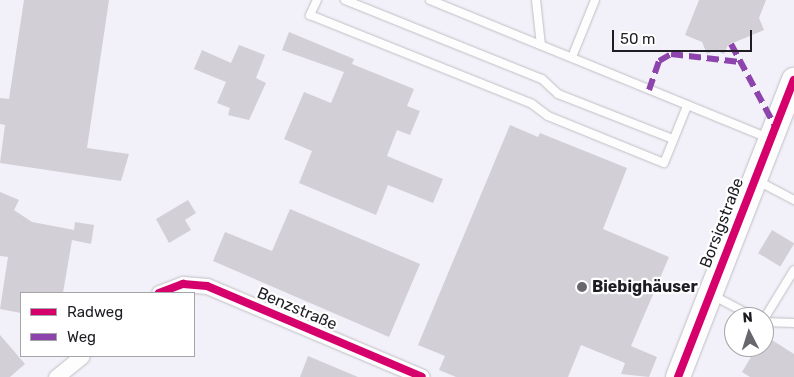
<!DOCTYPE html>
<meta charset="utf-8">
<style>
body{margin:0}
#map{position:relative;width:794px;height:377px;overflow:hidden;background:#f2f0f8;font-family:Rubik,sans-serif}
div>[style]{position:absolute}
.building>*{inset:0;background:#d2d0d6;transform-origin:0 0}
.roads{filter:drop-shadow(0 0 1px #c0bfc5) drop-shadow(0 0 1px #c0bfc5)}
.lane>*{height:8px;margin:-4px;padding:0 4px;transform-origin:4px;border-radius:4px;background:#fdfdfe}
.street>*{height:15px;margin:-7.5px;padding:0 7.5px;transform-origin:7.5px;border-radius:7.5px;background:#fdfdfe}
.primary>*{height:24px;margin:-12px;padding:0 12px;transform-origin:12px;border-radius:12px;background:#fdfdfe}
.quiet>*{height:6px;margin-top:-3px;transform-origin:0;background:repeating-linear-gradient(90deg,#8e44ad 0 12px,transparent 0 18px)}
.cycleway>*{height:8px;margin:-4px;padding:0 4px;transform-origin:4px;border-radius:4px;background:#d6006c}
.dots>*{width:14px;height:14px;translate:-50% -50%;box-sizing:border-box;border:2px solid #fff;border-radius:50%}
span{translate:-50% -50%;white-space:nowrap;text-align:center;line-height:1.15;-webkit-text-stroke:4.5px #fff;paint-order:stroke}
.street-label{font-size:16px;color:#1e1d23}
.poi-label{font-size:16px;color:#1e1d23;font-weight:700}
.left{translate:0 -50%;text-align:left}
.legend{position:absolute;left:20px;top:292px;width:175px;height:65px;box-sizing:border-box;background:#fff;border:1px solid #a5a5a7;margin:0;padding:6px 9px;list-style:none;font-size:15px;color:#1e1d23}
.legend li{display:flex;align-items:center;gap:10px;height:25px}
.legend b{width:25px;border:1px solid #a5a5a7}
.north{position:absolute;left:724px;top:307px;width:50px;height:50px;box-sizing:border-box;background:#fff;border:1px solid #a5a5a7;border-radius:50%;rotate:355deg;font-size:14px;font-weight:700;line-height:20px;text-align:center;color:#1e1d23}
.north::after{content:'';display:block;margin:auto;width:18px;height:22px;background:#68676e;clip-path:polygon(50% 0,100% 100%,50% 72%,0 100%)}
.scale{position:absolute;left:612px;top:30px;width:140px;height:22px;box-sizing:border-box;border:2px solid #1e1d23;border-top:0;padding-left:6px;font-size:15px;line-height:18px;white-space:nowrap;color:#1e1d23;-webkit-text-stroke:4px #fff;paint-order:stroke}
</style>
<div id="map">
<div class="building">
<div style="clip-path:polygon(24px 0,109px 0,87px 148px,129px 154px,121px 181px,0 163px,5px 125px,0 124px,0 98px,9px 99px)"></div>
<div style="clip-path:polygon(699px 0,766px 0,759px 18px,764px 30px,728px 45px,724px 54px,715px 50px,707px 54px,702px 42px,685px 35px)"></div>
<div style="clip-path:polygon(289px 32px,354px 59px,352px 64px,414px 89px,407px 106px,420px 111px,410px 135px,397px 130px,387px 156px,443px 179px,433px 203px,388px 185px,376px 215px,299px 183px,312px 151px,284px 139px,304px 92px,331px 103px,344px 72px,282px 50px)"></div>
<div style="clip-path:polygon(239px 45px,265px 55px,256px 78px,266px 83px,249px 120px,228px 115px,230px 108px,217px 103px,226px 82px,194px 69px,202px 50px,231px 63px)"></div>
<div style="clip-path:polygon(510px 125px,538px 137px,540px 133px,627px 168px,603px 229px,669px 257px,631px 346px,657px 357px,649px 377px,621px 374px,625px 363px,581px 345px,568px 377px,456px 377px,439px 370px,445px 356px,418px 345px)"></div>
<div style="clip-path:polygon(0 192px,19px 200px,14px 210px,32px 222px,74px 230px,75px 222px,94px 225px,91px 244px,72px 240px,63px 293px,21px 293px,21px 313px,0 309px,8px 257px,0 256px)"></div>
<div style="clip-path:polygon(188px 200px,196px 213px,185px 220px,191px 230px,169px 243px,156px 219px)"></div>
<div style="clip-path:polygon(290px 209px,420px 264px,389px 337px,213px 261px,225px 232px,272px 251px)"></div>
<div style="left:772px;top:230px;width:26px;height:27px;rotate:31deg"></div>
<div style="clip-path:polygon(0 335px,25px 364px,10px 377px,0 377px)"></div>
<div style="clip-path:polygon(764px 335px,794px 354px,794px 377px,750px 377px,742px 372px,757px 347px,764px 347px)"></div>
<div style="clip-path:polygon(308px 356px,358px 377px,300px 377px)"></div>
</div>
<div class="roads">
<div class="lane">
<div style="left:317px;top:0;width:17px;rotate:115deg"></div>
<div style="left:310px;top:15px;width:239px;rotate:21.8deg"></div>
<div style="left:532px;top:104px;width:20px;rotate:37deg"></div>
<div style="left:548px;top:116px;width:125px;rotate:22.1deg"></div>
<div style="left:664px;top:163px;width:61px;rotate:-68deg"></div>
<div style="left:345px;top:0;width:212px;rotate:21.9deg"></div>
<div style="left:542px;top:79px;width:22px;rotate:43deg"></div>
<div style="left:558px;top:94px;width:123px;rotate:21.4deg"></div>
<div style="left:430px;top:0;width:366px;rotate:22.2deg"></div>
<div style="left:536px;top:0;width:45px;rotate:83.7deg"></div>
<div style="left:572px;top:57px;width:61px;rotate:-68deg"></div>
<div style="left:758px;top:181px;width:41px;rotate:27.8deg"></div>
<div style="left:714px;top:296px;width:45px;rotate:27.7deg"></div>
<div style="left:764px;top:319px;width:57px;rotate:-58.5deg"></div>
<div style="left:764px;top:322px;width:30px;rotate:2deg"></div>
</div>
<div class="street">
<div style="left:159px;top:293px;width:26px;rotate:-21deg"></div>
<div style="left:183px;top:284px;width:24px;rotate:5deg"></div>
<div style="left:207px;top:286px;width:233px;rotate:22.9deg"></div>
<div style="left:56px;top:377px;width:33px;rotate:-39deg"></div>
</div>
<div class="primary">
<div style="left:678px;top:377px;width:319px;rotate:-68.7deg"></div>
</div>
</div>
<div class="quiet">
<div style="left:731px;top:44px;width:93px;rotate:61.8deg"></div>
<div style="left:649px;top:90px;width:31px;rotate:-71deg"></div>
<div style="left:659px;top:61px;width:14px;rotate:-30deg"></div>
<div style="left:671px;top:54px;width:69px;rotate:6.6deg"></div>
</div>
<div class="cycleway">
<div style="left:159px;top:293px;width:26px;rotate:-21deg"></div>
<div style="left:183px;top:284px;width:24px;rotate:5deg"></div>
<div style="left:207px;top:286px;width:233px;rotate:22.9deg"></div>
<div style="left:678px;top:377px;width:319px;rotate:-68.7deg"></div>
</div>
<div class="dots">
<div style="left:582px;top:287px;background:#68676e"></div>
</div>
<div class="street-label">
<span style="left:722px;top:223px;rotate:-69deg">Borsigstraße</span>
<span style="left:297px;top:309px;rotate:23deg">Benzstraße</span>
</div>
<div class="poi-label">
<span class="left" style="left:592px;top:287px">Biebighäuser</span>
</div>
<ul class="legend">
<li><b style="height:6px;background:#d6006c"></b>Radweg</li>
<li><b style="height:6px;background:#8e44ad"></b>Weg</li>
</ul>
<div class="north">N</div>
<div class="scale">50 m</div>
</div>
